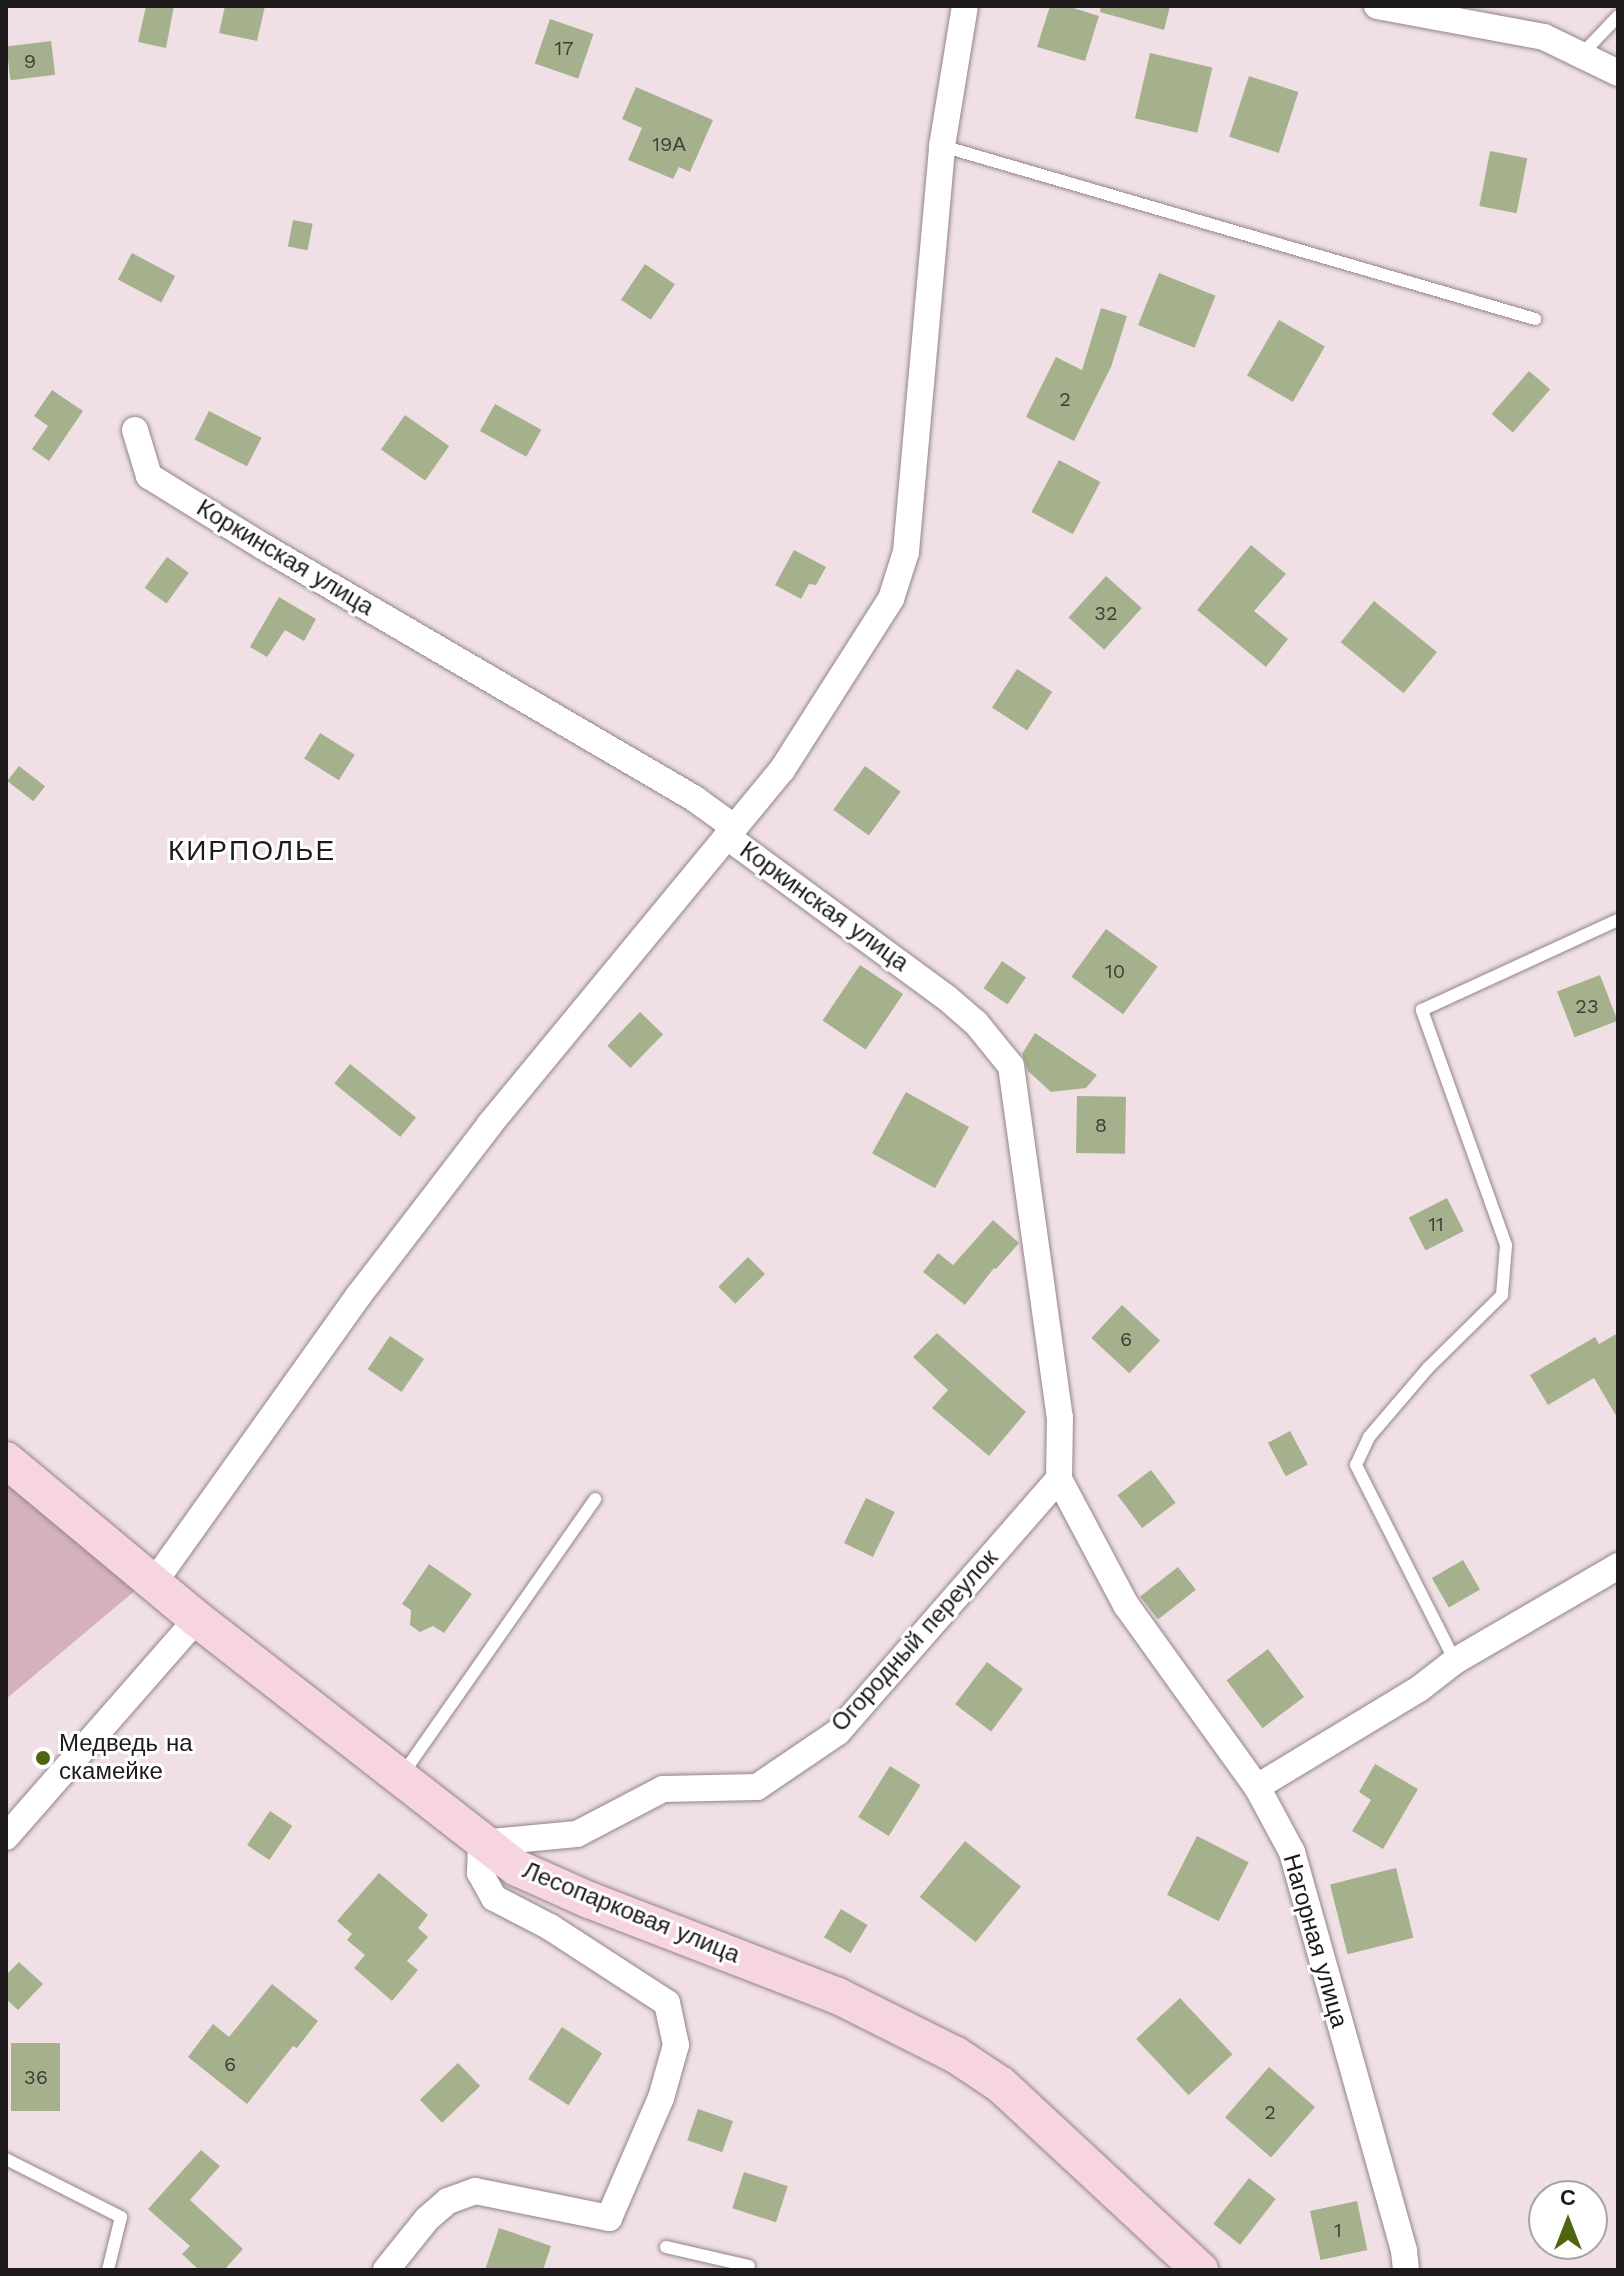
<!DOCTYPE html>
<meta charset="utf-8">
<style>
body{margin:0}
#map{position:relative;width:1624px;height:2276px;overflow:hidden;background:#f0e0e5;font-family:"Work Sans",sans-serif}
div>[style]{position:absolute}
.green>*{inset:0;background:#d4b1bc}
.building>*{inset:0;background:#a5b18d;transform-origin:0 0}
.roads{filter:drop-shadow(0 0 2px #938489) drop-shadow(0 0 2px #938489)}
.lane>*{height:12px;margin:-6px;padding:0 6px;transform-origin:6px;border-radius:6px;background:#fff}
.street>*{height:26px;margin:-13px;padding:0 13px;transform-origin:13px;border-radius:13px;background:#fff}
.secondary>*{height:36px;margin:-18px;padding:0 18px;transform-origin:18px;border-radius:18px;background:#f6d4e1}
.dots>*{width:22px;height:22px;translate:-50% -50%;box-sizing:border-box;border:4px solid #fff;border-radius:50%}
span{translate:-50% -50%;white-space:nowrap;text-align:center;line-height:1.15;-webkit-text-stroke:6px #fff;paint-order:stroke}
.number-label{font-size:20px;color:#403f37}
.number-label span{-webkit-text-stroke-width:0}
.street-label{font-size:24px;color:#1e191a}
.poi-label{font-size:24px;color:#1e191a}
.left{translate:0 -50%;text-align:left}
.quarter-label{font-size:28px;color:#1e191a;letter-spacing:2px}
.frame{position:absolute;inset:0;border:8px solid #1e191a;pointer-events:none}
.north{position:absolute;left:1528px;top:2180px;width:80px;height:80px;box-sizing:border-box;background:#fff;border:2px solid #a5a3a3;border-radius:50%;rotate:0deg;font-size:22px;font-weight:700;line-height:32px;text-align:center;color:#1e191a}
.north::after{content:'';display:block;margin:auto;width:28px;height:36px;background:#516511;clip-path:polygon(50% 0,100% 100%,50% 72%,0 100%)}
</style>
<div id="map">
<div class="green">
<div style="clip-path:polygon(6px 1483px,137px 1589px,6px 1699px)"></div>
</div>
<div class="building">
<div style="clip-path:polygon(146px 6px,174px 6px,166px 48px,138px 42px)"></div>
<div style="clip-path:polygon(225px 6px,265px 6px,257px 41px,219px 33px)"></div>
<div style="clip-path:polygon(1050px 6px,1067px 6px,1099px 16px,1085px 61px,1037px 47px)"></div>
<div style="clip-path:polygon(1101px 6px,1170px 6px,1164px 30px,1100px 12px)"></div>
<div style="left:550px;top:19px;width:46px;height:47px;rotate:19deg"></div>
<div style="left:51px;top:41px;width:34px;height:45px;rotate:83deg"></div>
<div style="left:1150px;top:53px;width:64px;height:67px;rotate:13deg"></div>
<div style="left:1249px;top:76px;width:52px;height:64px;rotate:18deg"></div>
<div style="clip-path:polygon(636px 87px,713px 120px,690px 172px,679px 167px,673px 179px,628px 160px,642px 128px,622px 119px)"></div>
<div style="left:1490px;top:151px;width:38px;height:56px;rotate:11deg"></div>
<div style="left:293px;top:220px;width:20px;height:27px;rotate:11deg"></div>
<div style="left:132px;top:253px;width:49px;height:30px;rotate:28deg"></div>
<div style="left:645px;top:264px;width:36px;height:43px;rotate:34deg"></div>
<div style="left:1159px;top:273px;width:61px;height:56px;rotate:22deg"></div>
<div style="clip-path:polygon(1101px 308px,1127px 316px,1111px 367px,1074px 441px,1026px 417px,1056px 357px,1082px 370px)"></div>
<div style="left:1279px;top:320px;width:53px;height:64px;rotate:30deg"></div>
<div style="left:1529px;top:371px;width:28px;height:57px;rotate:41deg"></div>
<div style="clip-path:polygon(52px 390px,83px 411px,49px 461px,32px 449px,48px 426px,34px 416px)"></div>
<div style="left:495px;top:404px;width:53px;height:31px;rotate:29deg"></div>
<div style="left:209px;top:411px;width:59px;height:32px;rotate:27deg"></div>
<div style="left:405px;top:415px;width:54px;height:42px;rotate:35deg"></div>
<div style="left:1059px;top:460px;width:47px;height:59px;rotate:28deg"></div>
<div style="clip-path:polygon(1251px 545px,1286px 574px,1254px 611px,1288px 639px,1266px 667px,1197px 610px)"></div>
<div style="clip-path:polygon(794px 550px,826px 567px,816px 585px,809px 584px,801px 599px,775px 585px)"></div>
<div style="left:167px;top:557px;width:27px;height:38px;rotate:36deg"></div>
<div style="left:1106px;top:576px;width:48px;height:56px;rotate:42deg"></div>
<div style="clip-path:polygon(279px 597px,316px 619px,304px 641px,285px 630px,267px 657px,250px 647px)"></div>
<div style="left:1374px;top:601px;width:81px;height:53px;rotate:39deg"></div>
<div style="left:1017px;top:669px;width:42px;height:46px;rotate:33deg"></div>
<div style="left:320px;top:733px;width:41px;height:30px;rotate:32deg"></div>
<div style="left:19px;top:766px;width:33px;height:19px;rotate:38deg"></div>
<div style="left:865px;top:766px;width:44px;height:54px;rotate:36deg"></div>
<div style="left:1106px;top:929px;width:64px;height:59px;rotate:36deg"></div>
<div style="left:1002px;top:961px;width:29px;height:33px;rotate:34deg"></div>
<div style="left:860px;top:965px;width:52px;height:67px;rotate:34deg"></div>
<div style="left:1600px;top:975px;width:49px;height:46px;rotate:69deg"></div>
<div style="left:640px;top:1012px;width:32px;height:47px;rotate:44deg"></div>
<div style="clip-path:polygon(1035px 1033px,1097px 1075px,1086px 1088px,1051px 1092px,1028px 1071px,1022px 1054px)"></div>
<div style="left:350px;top:1064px;width:85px;height:25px;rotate:39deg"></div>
<div style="left:906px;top:1092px;width:72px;height:70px;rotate:29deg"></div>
<div style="left:1077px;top:1096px;width:49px;height:57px;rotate:1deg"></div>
<div style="left:1447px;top:1198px;width:37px;height:43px;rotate:63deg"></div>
<div style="clip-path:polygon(993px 1220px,1019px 1243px,996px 1269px,994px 1268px,965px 1305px,923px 1272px,938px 1253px,953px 1265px)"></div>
<div style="left:748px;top:1257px;width:24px;height:42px;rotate:45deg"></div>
<div style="left:1122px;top:1305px;width:52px;height:45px;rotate:43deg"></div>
<div style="clip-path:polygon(937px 1333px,1026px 1412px,989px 1456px,932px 1408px,948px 1390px,913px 1357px)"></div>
<div style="clip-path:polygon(1618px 1333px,1618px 1419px,1594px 1378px,1548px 1405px,1530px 1375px,1595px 1337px,1599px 1344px)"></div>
<div style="left:390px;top:1336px;width:41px;height:40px;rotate:34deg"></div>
<div style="left:1290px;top:1431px;width:38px;height:25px;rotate:62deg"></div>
<div style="left:1151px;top:1470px;width:41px;height:42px;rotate:53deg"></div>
<div style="left:866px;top:1498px;width:32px;height:50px;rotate:26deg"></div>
<div style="left:1463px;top:1560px;width:34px;height:36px;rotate:60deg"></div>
<div style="clip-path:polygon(429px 1564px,472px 1594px,444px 1633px,433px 1626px,420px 1632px,410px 1625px,411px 1610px,402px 1604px)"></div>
<div style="left:1178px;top:1567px;width:29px;height:48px;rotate:52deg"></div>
<div style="left:1268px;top:1649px;width:60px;height:52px;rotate:53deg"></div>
<div style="left:987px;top:1662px;width:45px;height:53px;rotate:37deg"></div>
<div style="clip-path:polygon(1375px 1764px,1418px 1789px,1383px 1849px,1352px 1831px,1371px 1800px,1359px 1792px)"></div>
<div style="left:890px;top:1766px;width:36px;height:60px;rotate:32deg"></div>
<div style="left:270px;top:1811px;width:27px;height:41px;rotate:34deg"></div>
<div style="left:1197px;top:1836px;width:58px;height:66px;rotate:27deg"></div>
<div style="left:965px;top:1841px;width:72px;height:72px;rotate:39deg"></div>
<div style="left:1396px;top:1868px;width:72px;height:68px;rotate:76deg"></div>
<div style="clip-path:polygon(379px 1873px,428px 1915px,418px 1928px,428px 1937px,407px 1961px,418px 1970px,392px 2001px,354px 1968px,365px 1955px,347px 1940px,352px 1934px,337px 1921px)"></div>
<div style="left:841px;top:1909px;width:31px;height:33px;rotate:31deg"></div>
<div style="clip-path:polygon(19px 1962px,43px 1984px,18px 2010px,6px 1999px,6px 1975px)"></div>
<div style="clip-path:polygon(272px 1984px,318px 2021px,297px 2048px,293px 2046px,247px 2104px,188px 2057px,213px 2024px,229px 2037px)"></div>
<div style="left:1180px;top:1998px;width:77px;height:60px;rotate:47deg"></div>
<div style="left:562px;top:2027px;width:48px;height:62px;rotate:33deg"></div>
<div style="left:11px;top:2043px;width:49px;height:68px"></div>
<div style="left:458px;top:2063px;width:32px;height:53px;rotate:46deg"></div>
<div style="left:1269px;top:2067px;width:61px;height:67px;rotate:41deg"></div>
<div style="left:698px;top:2109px;width:37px;height:33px;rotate:19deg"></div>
<div style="clip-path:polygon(201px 2150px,220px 2166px,190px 2200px,243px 2249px,224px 2270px,199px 2270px,182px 2254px,190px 2246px,148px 2209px)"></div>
<div style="left:744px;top:2172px;width:46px;height:38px;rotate:18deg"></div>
<div style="left:1249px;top:2178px;width:34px;height:58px;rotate:38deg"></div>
<div style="left:1357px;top:2201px;width:50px;height:48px;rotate:78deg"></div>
<div style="clip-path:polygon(499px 2228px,551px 2246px,543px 2270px,485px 2270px)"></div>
</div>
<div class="roads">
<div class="lane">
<div style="left:1582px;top:54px;width:52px;rotate:-46.5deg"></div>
<div style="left:942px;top:146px;width:618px;rotate:16.26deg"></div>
<div style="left:1455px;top:1661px;width:220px;rotate:-116.8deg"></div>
<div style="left:1356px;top:1465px;width:31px;rotate:-65deg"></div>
<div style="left:1369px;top:1437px;width:91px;rotate:-49.5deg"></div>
<div style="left:1428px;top:1368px;width:104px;rotate:-44.6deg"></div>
<div style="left:1502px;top:1295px;width:50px;rotate:-85.4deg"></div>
<div style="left:1506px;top:1245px;width:250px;rotate:-109.7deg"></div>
<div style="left:1422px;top:1010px;width:216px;rotate:-24.7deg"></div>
<div style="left:402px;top:1775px;width:337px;rotate:-55deg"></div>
<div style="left:6px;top:2159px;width:129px;rotate:26.8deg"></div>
<div style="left:121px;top:2217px;width:55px;rotate:103.8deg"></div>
<div style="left:666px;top:2247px;width:85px;rotate:12.9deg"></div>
</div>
<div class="street">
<div style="left:1377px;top:6px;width:170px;rotate:10.5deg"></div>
<div style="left:1544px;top:37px;width:82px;rotate:25.9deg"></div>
<div style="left:135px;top:430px;width:48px;rotate:73.1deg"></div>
<div style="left:149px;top:476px;width:135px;rotate:31.7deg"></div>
<div style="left:264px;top:547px;width:499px;rotate:30.3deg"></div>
<div style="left:695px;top:799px;width:41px;rotate:36deg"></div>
<div style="left:728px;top:823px;width:15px;rotate:86deg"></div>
<div style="left:729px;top:838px;width:270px;rotate:36.3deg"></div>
<div style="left:947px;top:998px;width:38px;rotate:41deg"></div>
<div style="left:976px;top:1023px;width:55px;rotate:50.9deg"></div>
<div style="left:1011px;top:1066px;width:354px;rotate:82.1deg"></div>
<div style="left:1060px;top:1417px;width:62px;rotate:90.9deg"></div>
<div style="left:1059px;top:1479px;width:143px;rotate:62deg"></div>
<div style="left:1126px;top:1605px;width:224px;rotate:54.3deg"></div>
<div style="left:1257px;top:1787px;width:74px;rotate:61.7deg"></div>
<div style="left:1292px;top:1852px;width:414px;rotate:74.3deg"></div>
<div style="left:1404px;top:2251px;width:19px;rotate:84deg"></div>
<div style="left:155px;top:1581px;width:351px;rotate:-54.5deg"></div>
<div style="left:359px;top:1295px;width:215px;rotate:-52.5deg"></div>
<div style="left:490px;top:1124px;width:459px;rotate:-50.5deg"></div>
<div style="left:782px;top:770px;width:203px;rotate:-57.5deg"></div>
<div style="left:891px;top:599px;width:49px;rotate:-72.3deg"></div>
<div style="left:906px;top:552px;width:408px;rotate:-84.9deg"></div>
<div style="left:942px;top:146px;width:142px;rotate:-80.7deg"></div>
<div style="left:1257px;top:1787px;width:189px;rotate:-31.2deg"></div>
<div style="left:1419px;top:1689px;width:46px;rotate:-37.9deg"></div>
<div style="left:1455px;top:1661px;width:189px;rotate:-30.2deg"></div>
<div style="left:6px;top:1837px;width:290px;rotate:-48.8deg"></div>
<div style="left:386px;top:2270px;width:65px;rotate:-51.2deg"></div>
<div style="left:427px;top:2219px;width:28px;rotate:-41deg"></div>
<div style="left:448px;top:2201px;width:29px;rotate:-20deg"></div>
<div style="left:475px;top:2191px;width:137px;rotate:11.4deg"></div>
<div style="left:609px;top:2218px;width:131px;rotate:-66.6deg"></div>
<div style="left:661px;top:2098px;width:55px;rotate:-74.2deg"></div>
<div style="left:676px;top:2045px;width:43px;rotate:-102.1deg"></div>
<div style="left:667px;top:2003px;width:140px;rotate:-147deg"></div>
<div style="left:550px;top:1927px;width:63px;rotate:-152.6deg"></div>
<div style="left:494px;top:1898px;width:29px;rotate:-119deg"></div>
<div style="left:480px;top:1873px;width:30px;rotate:-88deg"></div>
<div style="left:481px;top:1843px;width:96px;rotate:-5.4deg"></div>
<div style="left:577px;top:1834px;width:97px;rotate:-27.6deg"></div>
<div style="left:663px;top:1789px;width:94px;rotate:-1.2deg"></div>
<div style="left:757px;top:1787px;width:98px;rotate:-34.2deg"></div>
<div style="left:838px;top:1732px;width:336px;rotate:-48.9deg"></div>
</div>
<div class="secondary">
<div style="left:6px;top:1460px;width:249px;rotate:39.8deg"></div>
<div style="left:197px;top:1619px;width:405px;rotate:37.9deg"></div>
<div style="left:517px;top:1868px;width:79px;rotate:24deg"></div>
<div style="left:589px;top:1900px;width:267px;rotate:21.1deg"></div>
<div style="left:838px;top:1996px;width:132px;rotate:26.6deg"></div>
<div style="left:956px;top:2055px;width:54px;rotate:33.7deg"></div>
<div style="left:1001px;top:2085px;width:272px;rotate:42.9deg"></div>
</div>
</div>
<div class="dots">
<div style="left:43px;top:1758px;background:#516511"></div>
</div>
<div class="number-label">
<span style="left:564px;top:48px">17</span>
<span style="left:30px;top:61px">9</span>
<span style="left:669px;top:144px">19А</span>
<span style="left:1065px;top:399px">2</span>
<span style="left:1106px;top:613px">32</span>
<span style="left:1115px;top:971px">10</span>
<span style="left:1587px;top:1006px">23</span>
<span style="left:1101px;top:1125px">8</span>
<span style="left:1436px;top:1224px">11</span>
<span style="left:1126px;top:1339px">6</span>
<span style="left:230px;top:2064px">6</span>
<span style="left:36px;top:2077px">36</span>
<span style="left:1270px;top:2112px">2</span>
<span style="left:1338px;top:2230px">1</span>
</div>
<div class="street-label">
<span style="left:285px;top:558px;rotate:31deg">Коркинская улица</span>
<span style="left:824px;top:907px;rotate:36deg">Коркинская улица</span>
<span style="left:915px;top:1641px;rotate:-48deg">Огородный переулок</span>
<span style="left:631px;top:1913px;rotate:22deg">Лесопарковая улица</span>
<span style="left:1315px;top:1941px;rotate:74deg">Нагорная улица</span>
</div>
<div class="poi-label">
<span class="left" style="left:59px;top:1758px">Медведь на<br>скамейке</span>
</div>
<div class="quarter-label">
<span style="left:252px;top:851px">КИРПОЛЬЕ</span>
</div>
<div class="frame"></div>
<div class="north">С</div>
</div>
